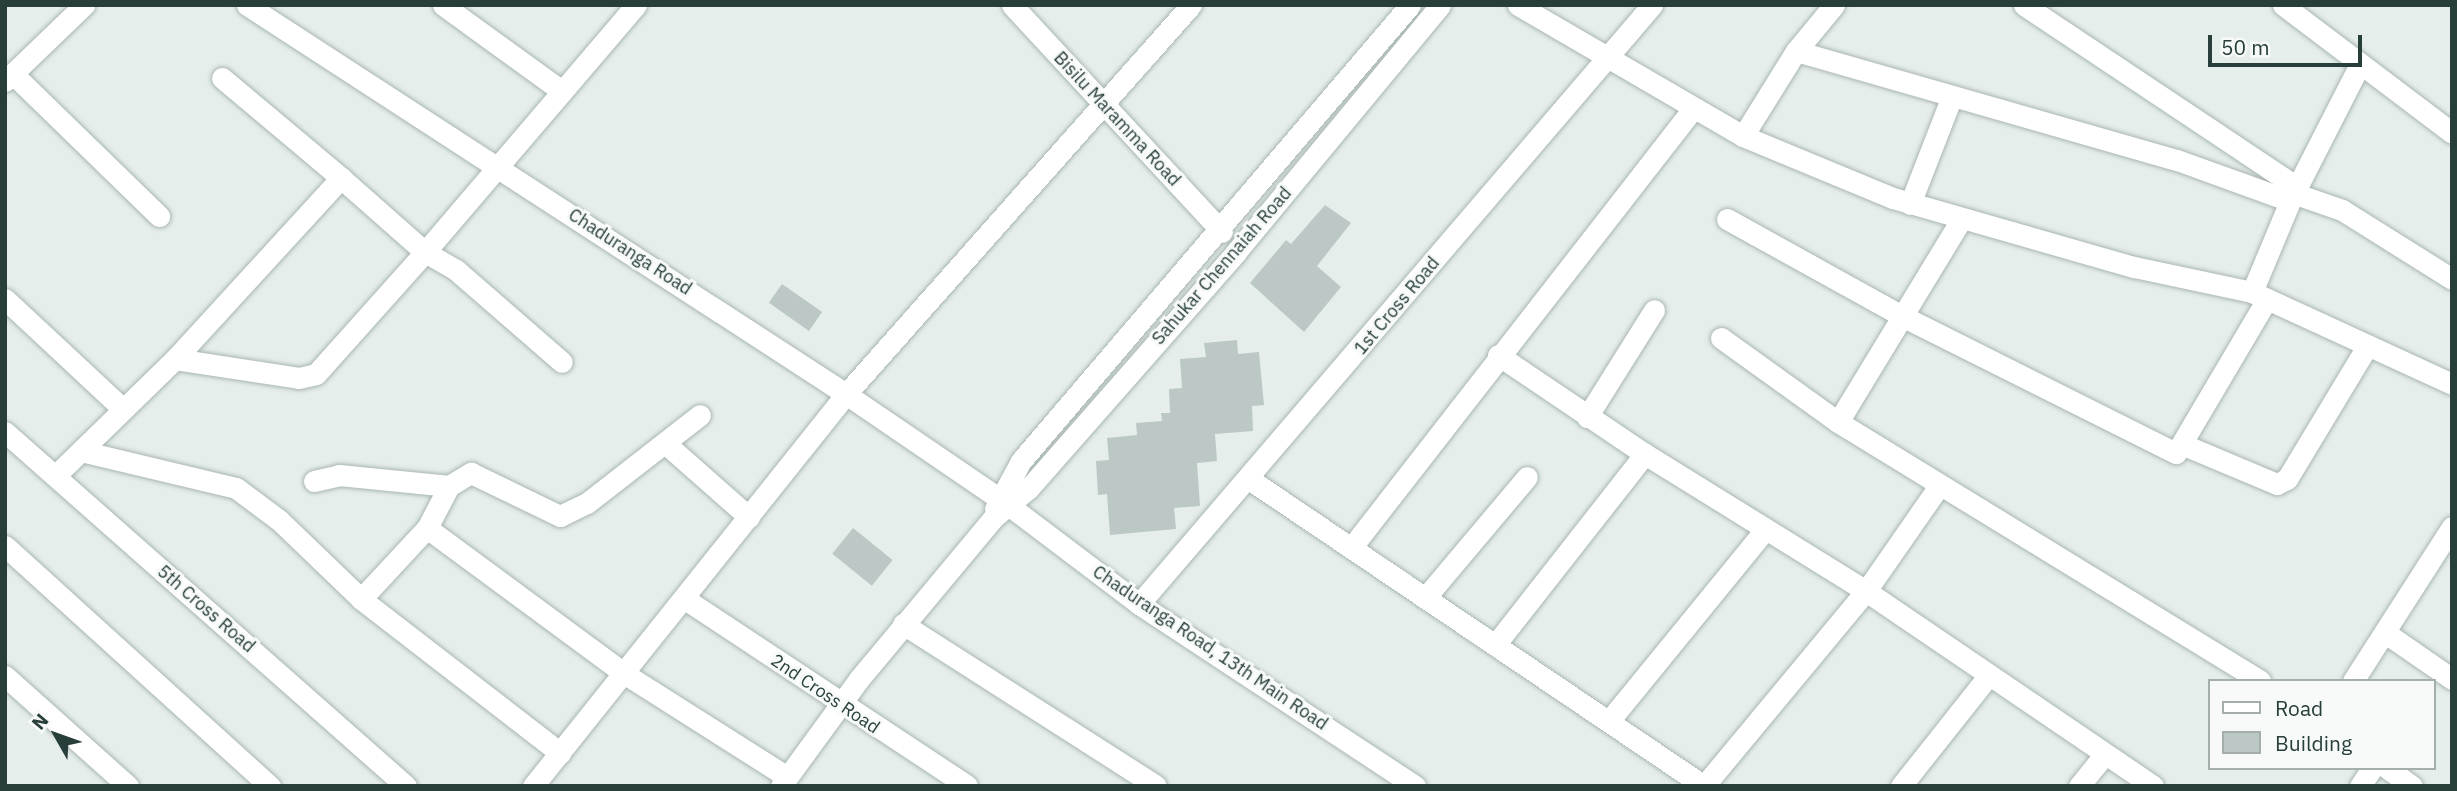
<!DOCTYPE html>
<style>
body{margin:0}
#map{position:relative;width:2457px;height:791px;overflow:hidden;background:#e6eeeb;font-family:"IBM Plex Sans",sans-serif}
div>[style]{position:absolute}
.building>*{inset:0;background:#bcc8c5;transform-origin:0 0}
.roads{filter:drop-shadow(0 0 2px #a9b6b3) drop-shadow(0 0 2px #a9b6b3)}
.minor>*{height:21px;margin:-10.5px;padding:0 10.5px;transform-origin:10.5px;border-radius:10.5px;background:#fff}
span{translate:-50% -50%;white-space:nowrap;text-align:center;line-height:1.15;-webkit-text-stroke:6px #f7faf9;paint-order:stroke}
.street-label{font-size:18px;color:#273e3b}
.frame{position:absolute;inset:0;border:7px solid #273e3b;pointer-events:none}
.legend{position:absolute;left:2208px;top:679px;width:228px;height:91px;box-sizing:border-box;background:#f7faf9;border:2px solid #a4afad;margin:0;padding:9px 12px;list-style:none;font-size:21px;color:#273e3b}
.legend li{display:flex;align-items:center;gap:14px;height:35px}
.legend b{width:35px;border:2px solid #a4afad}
.north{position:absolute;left:21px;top:700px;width:70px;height:70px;-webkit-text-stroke:5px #f7faf9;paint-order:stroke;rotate:310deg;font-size:19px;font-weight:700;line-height:28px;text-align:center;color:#273e3b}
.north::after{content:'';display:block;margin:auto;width:24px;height:32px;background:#273e3b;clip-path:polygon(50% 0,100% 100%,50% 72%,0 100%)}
.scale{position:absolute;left:2208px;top:35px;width:154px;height:32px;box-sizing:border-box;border:4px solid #273e3b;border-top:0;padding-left:9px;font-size:21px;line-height:24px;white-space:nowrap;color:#273e3b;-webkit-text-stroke:5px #f7faf9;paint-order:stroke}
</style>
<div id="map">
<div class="building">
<div style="clip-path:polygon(1325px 205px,1351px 223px,1317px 266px,1341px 287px,1304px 332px,1250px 283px,1286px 240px,1291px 244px)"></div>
<div style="left:782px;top:284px;width:49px;height:23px;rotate:35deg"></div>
<div style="clip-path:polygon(1237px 340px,1238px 354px,1259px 352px,1264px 405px,1252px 406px,1253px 431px,1215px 434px,1217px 461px,1197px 463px,1200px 506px,1174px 508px,1176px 529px,1110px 535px,1107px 494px,1098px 495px,1096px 461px,1109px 460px,1107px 438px,1137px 435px,1136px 423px,1162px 421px,1161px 413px,1170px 413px,1169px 389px,1182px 388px,1180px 359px,1206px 357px,1204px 343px)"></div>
<div style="left:853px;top:528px;width:51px;height:33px;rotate:39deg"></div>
</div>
<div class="roads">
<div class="minor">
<div style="left:247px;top:5px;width:714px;rotate:33deg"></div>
<div style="left:846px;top:394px;width:190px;rotate:34.3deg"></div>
<div style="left:1003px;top:501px;width:171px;rotate:37.1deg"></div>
<div style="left:1139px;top:604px;width:331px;rotate:33.4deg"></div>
<div style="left:443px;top:5px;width:147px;rotate:35.9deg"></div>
<div style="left:1012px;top:5px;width:309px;rotate:47.2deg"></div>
<div style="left:1518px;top:5px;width:260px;rotate:30.2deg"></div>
<div style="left:1743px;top:136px;width:162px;rotate:22.5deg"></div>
<div style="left:1893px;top:198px;width:251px;rotate:16deg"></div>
<div style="left:2134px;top:267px;width:121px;rotate:12deg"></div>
<div style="left:2252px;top:292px;width:220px;rotate:24.7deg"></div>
<div style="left:2024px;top:5px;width:328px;rotate:33.7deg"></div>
<div style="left:2283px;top:5px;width:212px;rotate:37.1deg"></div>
<div style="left:1796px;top:51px;width:396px;rotate:16deg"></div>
<div style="left:2177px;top:160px;width:120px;rotate:19.9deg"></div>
<div style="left:13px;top:74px;width:204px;rotate:44.2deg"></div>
<div style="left:222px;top:78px;width:155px;rotate:40deg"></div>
<div style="left:5px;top:81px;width:110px;rotate:-43.9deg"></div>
<div style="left:1743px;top:136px;width:100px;rotate:-58.1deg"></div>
<div style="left:1796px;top:51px;width:60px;rotate:-50.4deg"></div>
<div style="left:2293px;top:193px;width:52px;rotate:19.1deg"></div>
<div style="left:2342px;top:210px;width:130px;rotate:32.1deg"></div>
<div style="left:1910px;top:204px;width:116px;rotate:-68.7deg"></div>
<div style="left:1727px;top:219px;width:202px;rotate:29deg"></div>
<div style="left:1904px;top:317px;width:304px;rotate:26.6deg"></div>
<div style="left:2176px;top:453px;width:177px;rotate:-59.4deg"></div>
<div style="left:2252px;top:292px;width:99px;rotate:-67.3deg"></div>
<div style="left:2290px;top:201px;width:154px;rotate:-62.9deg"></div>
<div style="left:5px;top:299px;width:161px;rotate:43deg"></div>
<div style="left:1721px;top:338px;width:144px;rotate:35.7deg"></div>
<div style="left:1838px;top:422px;width:495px;rotate:31.5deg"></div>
<div style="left:1498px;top:355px;width:177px;rotate:34deg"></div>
<div style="left:1645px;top:454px;width:260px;rotate:31.8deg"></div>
<div style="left:1866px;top:591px;width:347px;rotate:34.2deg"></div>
<div style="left:175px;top:359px;width:125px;rotate:8.7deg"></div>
<div style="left:299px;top:378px;width:17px;rotate:-13deg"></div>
<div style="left:316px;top:374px;width:164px;rotate:-48.2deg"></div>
<div style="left:425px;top:252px;width:36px;rotate:30deg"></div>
<div style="left:456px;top:270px;width:140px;rotate:41deg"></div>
<div style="left:1587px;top:417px;width:126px;rotate:-57.9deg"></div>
<div style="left:1838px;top:422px;width:235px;rotate:-58.7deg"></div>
<div style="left:5px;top:432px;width:535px;rotate:41.44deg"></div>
<div style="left:665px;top:443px;width:112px;rotate:41.4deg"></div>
<div style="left:2184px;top:445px;width:101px;rotate:22.8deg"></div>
<div style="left:2277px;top:484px;width:11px;rotate:-27deg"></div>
<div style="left:2287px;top:479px;width:153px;rotate:-58.9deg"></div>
<div style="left:81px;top:451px;width:159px;rotate:13.4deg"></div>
<div style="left:236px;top:488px;width:54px;rotate:36.7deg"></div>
<div style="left:279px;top:520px;width:114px;rotate:43.9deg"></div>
<div style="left:361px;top:599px;width:252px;rotate:37.7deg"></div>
<div style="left:55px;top:476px;width:168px;rotate:-44.3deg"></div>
<div style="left:175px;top:359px;width:246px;rotate:-47.5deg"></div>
<div style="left:341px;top:178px;width:112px;rotate:41.4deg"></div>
<div style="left:425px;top:252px;width:325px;rotate:-49.5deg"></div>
<div style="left:1249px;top:479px;width:549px;rotate:34.01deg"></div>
<div style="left:314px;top:481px;width:26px;rotate:-13deg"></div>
<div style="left:339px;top:475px;width:111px;rotate:5.7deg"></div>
<div style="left:995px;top:509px;width:55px;rotate:-61.6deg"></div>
<div style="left:1021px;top:461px;width:599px;rotate:-49.53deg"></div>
<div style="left:427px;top:528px;width:246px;rotate:36.4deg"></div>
<div style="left:625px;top:674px;width:192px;rotate:32.4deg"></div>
<div style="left:5px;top:546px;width:358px;rotate:42.2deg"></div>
<div style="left:1351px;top:548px;width:555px;rotate:-52.1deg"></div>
<div style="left:1425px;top:598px;width:158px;rotate:-49.9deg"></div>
<div style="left:361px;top:599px;width:97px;rotate:-47.1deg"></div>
<div style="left:427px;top:528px;width:47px;rotate:-62.4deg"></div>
<div style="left:449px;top:486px;width:26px;rotate:-31deg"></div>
<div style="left:471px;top:473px;width:99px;rotate:25.8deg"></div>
<div style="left:560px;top:516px;width:30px;rotate:-26deg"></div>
<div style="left:587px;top:503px;width:143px;rotate:-37.9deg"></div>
<div style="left:685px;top:599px;width:338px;rotate:33.5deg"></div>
<div style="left:1139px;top:604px;width:789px;rotate:-49.42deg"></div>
<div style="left:903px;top:624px;width:300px;rotate:32.6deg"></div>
<div style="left:2387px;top:634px;width:79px;rotate:34.7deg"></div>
<div style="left:1495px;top:645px;width:243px;rotate:-51.9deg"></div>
<div style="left:5px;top:676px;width:165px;rotate:41.8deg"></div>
<div style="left:2353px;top:681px;width:183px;rotate:-57.3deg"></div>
<div style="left:1609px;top:721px;width:247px;rotate:-50.8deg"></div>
<div style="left:2387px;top:768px;width:31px;rotate:36deg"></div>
<div style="left:533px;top:786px;width:502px;rotate:-51.39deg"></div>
<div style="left:846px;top:394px;width:520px;rotate:-48.43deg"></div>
<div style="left:781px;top:786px;width:132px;rotate:-53.9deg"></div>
<div style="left:859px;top:679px;width:209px;rotate:-50.2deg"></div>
<div style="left:993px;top:518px;width:47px;rotate:-39.8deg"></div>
<div style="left:1029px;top:488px;width:314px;rotate:-48.7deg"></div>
<div style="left:1236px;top:252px;width:320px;rotate:-50.4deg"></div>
<div style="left:1704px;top:786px;width:254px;rotate:-50.3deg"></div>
<div style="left:1866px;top:591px;width:128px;rotate:-55.2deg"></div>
<div style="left:1901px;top:786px;width:142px;rotate:-51.6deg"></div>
<div style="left:2079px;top:786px;width:41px;rotate:-50.9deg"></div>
<div style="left:2360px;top:786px;width:22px;rotate:-56deg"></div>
</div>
</div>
<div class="street-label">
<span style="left:1117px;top:119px;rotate:47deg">Bisilu Maramma Road</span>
<span style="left:630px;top:252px;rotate:33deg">Chaduranga Road</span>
<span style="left:1222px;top:266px;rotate:-49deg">Sahukar Chennaiah Road</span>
<span style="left:1397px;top:306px;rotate:-50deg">1st Cross Road</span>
<span style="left:206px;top:609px;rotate:41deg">5th Cross Road</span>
<span style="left:1210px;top:648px;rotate:34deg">Chaduranga Road, 13th Main Road</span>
<span style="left:825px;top:694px;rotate:34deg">2nd Cross Road</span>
</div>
<div class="frame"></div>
<ul class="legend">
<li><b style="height:9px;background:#fff"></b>Road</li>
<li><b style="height:19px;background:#bcc8c5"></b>Building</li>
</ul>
<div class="north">N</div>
<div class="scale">50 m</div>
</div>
